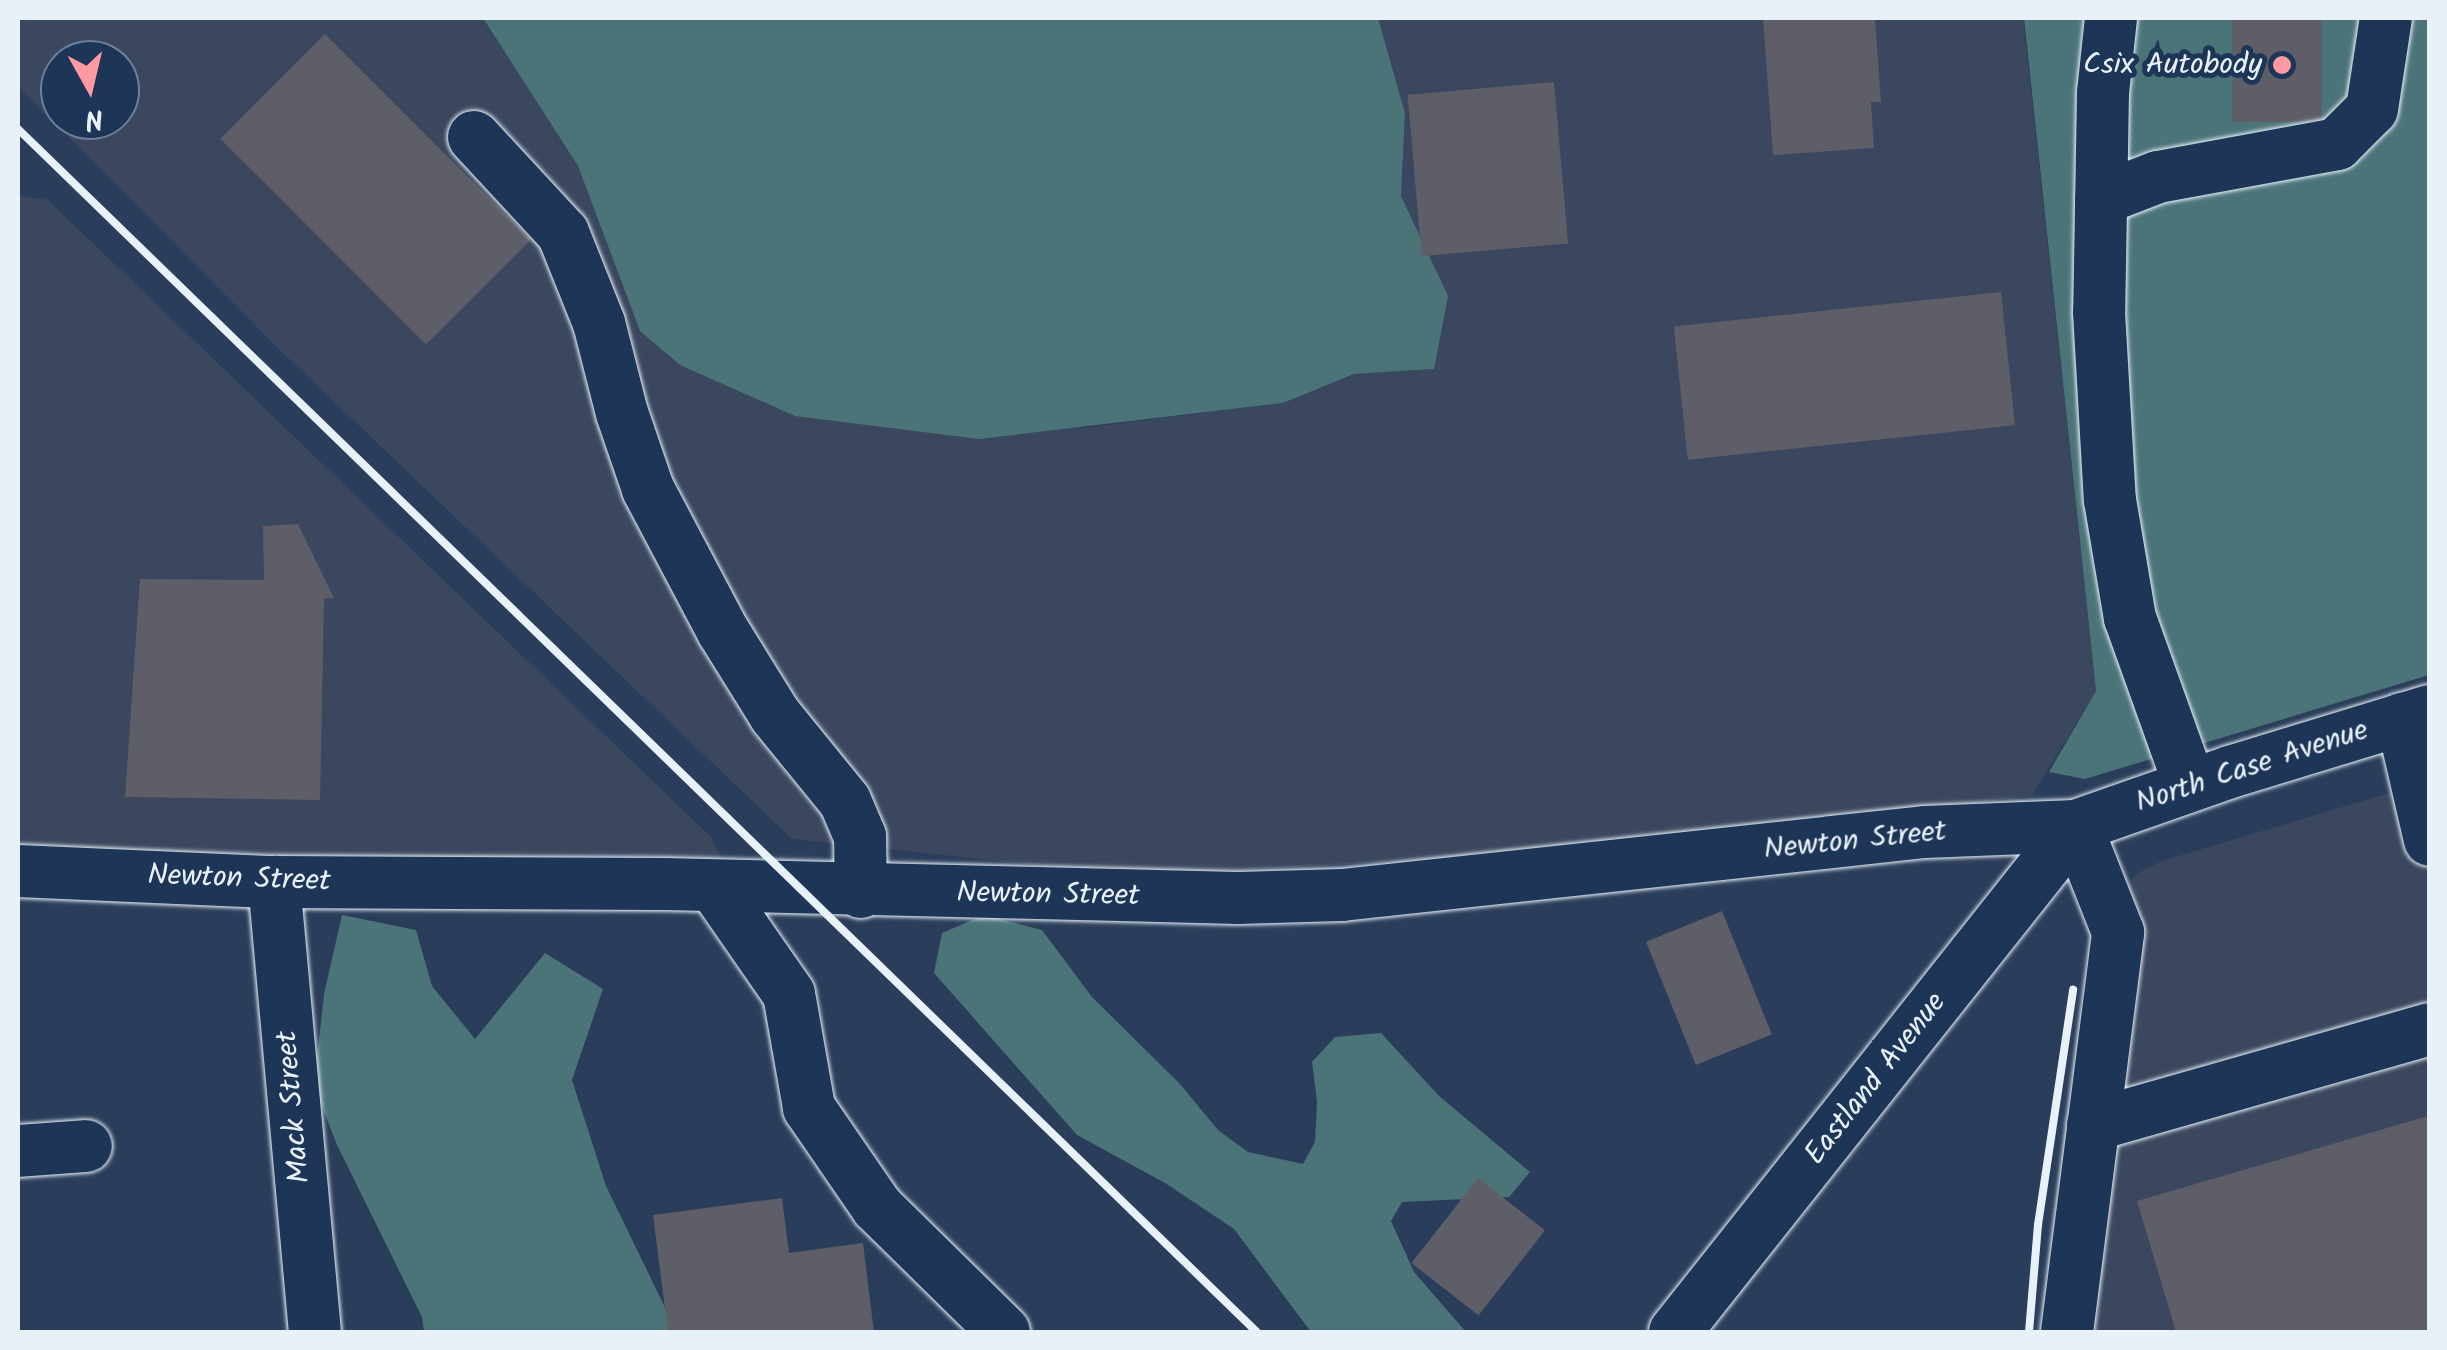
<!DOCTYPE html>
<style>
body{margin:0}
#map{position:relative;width:2447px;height:1350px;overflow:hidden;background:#2a3d5a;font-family:Kalam,sans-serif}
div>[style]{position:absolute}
.built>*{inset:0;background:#3a475e}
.green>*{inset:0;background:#4b7479}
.building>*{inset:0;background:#5e5e68;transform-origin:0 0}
.roads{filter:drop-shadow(0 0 2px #e8f1f8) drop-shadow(0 0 2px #e8f1f8)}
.minor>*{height:52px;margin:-26px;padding:0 26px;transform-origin:26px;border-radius:26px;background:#1d3557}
.rail>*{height:8px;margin:-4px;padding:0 4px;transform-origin:4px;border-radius:4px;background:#e8f1f8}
.dots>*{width:28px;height:28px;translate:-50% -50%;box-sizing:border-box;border:5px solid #1d3557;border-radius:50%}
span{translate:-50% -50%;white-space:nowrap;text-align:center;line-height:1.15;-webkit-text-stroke:10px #1d3557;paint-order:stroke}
.poi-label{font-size:30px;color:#e8f1f8}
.right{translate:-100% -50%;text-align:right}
.street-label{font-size:30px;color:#e8f1f8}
.frame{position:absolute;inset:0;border:20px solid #e8f1f8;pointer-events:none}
.north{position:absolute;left:40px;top:40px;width:100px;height:100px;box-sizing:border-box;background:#1d3557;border:2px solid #6e8097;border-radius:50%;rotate:172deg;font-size:28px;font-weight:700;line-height:40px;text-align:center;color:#e8f1f8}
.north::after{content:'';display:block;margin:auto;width:35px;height:45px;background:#ff9aa2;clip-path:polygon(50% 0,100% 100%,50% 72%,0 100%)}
</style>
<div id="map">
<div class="built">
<div style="clip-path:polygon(evenodd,18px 18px,483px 18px,578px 166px,640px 331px,680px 365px,1082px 428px,1283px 403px,1354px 374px,1434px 369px,1401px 196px,1405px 113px,1378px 18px,2023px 18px,2096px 691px,2032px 796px,1520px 854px,1140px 876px,792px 839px,282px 352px,18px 86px,18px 18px,60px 60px,120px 60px,120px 120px,60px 120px,60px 60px)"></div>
<div style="clip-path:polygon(18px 195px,48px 200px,711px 837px,724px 862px,18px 850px)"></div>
<div style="clip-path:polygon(2429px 781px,2429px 1332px,2047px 1332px,2063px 1146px,2101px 908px,2136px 874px,2162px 861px)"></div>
</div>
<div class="green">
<div style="clip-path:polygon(483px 18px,1378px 18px,1405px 113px,1401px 196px,1448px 296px,1434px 369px,1354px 374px,1283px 403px,979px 439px,795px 416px,680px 365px,640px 331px,578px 166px)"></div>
<div style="clip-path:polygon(2024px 18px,2429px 18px,2429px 675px,2085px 779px,2049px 772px,2096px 691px)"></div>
<div style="clip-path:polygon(342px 915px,416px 930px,432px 986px,475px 1039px,545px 953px,603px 989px,572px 1080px,606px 1186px,677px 1332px,424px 1332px,422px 1317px,337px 1145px,314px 1086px,324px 994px)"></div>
<div style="clip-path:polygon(984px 915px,1042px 930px,1092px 997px,1180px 1084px,1218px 1130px,1248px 1152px,1303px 1164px,1315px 1142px,1317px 1102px,1312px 1062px,1335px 1037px,1381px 1033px,1439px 1096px,1530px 1172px,1509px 1197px,1402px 1202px,1391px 1221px,1414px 1272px,1466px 1332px,1311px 1332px,1234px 1229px,1165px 1183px,1077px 1135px,934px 973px,942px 933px)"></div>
</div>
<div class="building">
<div style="clip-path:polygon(1763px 18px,1875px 18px,1881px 102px,1871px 102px,1874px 148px,1773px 155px)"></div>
<div style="left:2232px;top:18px;width:90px;height:104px"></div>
<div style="left:325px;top:34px;width:291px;height:148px;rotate:45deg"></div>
<div style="left:1554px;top:82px;width:162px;height:147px;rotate:85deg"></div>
<div style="left:2001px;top:292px;width:134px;height:329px;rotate:84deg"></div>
<div style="clip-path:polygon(298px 524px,334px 598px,324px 598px,320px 800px,125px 797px,140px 579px,264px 580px,263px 526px)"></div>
<div style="left:1722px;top:911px;width:133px;height:82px;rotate:68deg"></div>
<div style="clip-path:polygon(2428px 1116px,2430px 1332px,2176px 1332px,2137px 1201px)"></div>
<div style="left:1478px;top:1178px;width:85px;height:108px;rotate:38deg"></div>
<div style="clip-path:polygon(782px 1198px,789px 1253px,863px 1243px,874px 1332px,668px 1332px,653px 1215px)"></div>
</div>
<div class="roads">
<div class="minor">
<div style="left:2111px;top:18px;width:75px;rotate:96.1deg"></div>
<div style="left:2103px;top:93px;width:219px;rotate:91deg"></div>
<div style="left:2099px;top:312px;width:188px;rotate:86.7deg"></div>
<div style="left:2110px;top:500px;width:120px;rotate:80.4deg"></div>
<div style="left:2130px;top:618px;width:178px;rotate:70.3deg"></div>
<div style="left:474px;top:137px;width:131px;rotate:47.2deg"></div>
<div style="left:563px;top:233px;width:97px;rotate:68.2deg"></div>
<div style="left:599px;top:323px;width:93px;rotate:75.7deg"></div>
<div style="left:622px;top:413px;width:80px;rotate:71.1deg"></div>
<div style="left:648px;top:489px;width:161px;rotate:62.2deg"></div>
<div style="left:723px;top:631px;width:99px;rotate:58.2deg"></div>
<div style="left:775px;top:715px;width:111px;rotate:50.9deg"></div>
<div style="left:845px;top:801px;width:38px;rotate:67deg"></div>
<div style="left:860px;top:836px;width:56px;rotate:89deg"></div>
<div style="left:2101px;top:199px;width:61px;rotate:-21.1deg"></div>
<div style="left:2158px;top:177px;width:182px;rotate:-10.4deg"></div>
<div style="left:2337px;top:144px;width:49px;rotate:-45deg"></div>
<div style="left:2372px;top:109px;width:92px;rotate:-81.3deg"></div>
<div style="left:2402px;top:719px;width:124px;rotate:77deg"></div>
<div style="left:18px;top:871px;width:256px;rotate:2.5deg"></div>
<div style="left:274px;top:882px;width:391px;rotate:0.3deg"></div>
<div style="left:665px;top:884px;width:573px;rotate:1.4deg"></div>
<div style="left:1238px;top:898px;width:104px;rotate:-1.7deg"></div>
<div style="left:1342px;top:895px;width:586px;rotate:-6.17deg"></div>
<div style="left:1925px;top:832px;width:151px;rotate:-2.3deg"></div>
<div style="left:2076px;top:826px;width:163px;rotate:-19.3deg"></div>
<div style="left:2230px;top:772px;width:209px;rotate:-17deg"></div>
<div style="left:274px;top:882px;width:452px;rotate:84.8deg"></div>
<div style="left:714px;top:886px;width:131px;rotate:55.2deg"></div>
<div style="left:789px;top:994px;width:116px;rotate:80deg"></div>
<div style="left:809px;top:1108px;width:120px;rotate:55.5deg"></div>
<div style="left:877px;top:1207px;width:178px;rotate:44.5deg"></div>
<div style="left:2093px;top:1125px;width:350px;rotate:-15.9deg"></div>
<div style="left:18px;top:1151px;width:68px;rotate:-4.2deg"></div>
<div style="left:1675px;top:1332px;width:646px;rotate:-51.6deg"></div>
<div style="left:2067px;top:1332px;width:403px;rotate:-82.7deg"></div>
<div style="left:2118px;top:932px;width:114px;rotate:-111.6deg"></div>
</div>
</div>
<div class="rail">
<div style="left:18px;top:129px;width:1727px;rotate:44.16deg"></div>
<div style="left:2029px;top:1332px;width:107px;rotate:-85.2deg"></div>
<div style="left:2038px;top:1225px;width:238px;rotate:-81.5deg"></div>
</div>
<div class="dots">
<div style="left:2282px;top:65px;background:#ff9aa2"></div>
</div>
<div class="poi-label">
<span class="right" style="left:2262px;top:65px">Csix Autobody</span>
</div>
<div class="street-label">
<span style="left:2252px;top:767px;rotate:-18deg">North Case Avenue</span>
<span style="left:1855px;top:841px;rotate:-6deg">Newton Street</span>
<span style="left:239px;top:879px;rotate:2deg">Newton Street</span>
<span style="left:1048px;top:895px;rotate:1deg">Newton Street</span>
<span style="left:1876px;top:1079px;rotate:-52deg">Eastland Avenue</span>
<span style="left:294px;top:1107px;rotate:-95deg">Mack Street</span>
</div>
<div class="frame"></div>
<div class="north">N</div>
</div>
